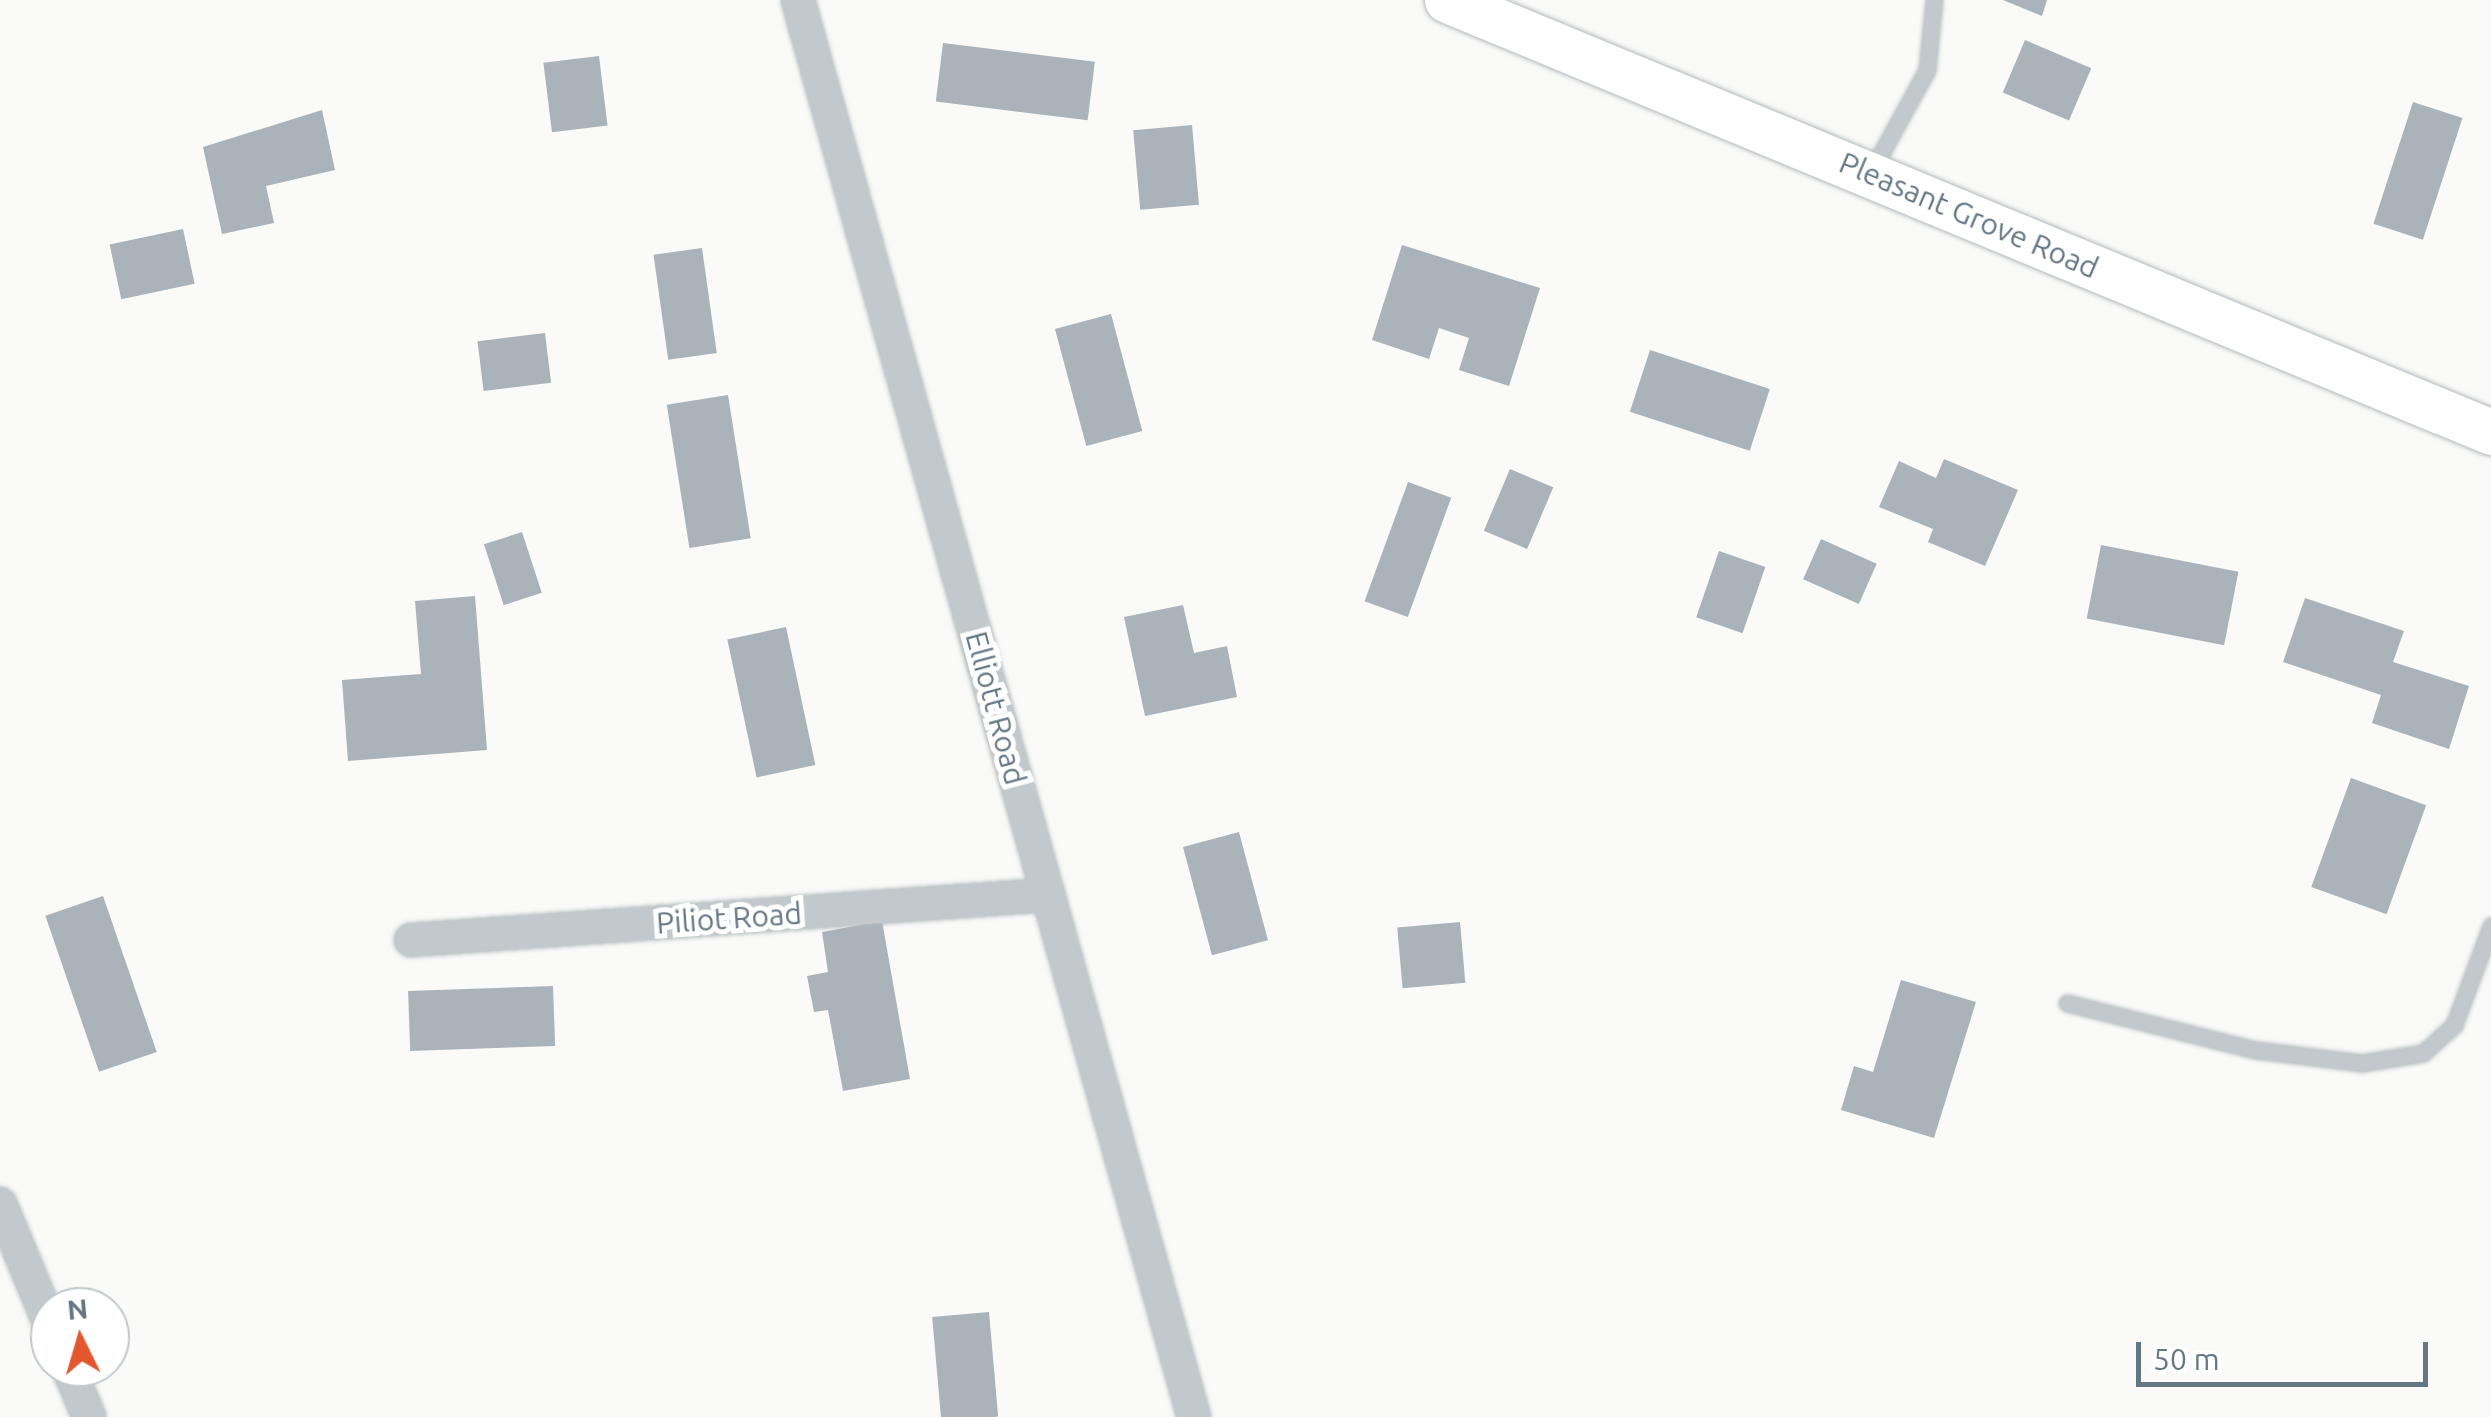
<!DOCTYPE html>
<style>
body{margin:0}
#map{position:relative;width:2491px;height:1417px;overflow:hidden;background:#fafaf8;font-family:Ubuntu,sans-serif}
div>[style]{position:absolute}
.building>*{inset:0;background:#aab3b9;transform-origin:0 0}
.roads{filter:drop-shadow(0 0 2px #b3babf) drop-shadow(0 0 2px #b3babf)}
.lane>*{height:15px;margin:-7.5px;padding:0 7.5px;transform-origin:7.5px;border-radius:7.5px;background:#c3c8cc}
.street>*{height:32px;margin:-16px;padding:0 16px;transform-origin:16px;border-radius:16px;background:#c3c8cc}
.secondary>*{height:45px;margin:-22.5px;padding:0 22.5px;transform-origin:22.5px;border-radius:22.5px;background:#fff}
span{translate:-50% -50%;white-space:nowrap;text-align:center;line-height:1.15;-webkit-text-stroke:10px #fff;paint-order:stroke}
.street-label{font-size:30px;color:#657683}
.north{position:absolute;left:30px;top:1287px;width:100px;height:100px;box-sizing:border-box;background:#fff;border:2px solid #c1c8cd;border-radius:50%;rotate:355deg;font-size:28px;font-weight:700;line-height:40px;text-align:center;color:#657683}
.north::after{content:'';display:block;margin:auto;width:35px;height:45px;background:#e4572e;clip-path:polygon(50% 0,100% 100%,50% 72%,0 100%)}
.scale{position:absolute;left:2136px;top:1342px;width:292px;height:45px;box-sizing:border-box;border:5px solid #657683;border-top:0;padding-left:12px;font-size:30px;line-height:35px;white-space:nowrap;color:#657683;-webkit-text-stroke:8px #fff;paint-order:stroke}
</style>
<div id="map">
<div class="building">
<div style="clip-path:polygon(2003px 0,2047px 0,2042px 16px)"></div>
<div style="left:2025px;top:40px;width:72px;height:57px;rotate:23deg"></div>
<div style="left:943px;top:43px;width:153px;height:59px;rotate:7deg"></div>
<div style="left:599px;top:56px;width:70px;height:56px;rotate:83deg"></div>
<div style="left:2413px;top:102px;width:52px;height:128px;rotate:18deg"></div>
<div style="clip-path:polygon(322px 110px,335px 170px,266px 186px,274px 223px,222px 234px,203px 147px)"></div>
<div style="left:1192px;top:125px;width:80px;height:59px;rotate:85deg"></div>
<div style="left:183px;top:229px;width:56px;height:75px;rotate:78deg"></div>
<div style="clip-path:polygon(1402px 245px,1540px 288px,1509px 386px,1459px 370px,1469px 338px,1439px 328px,1429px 359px,1372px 340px)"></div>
<div style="left:702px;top:248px;width:106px;height:49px;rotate:82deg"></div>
<div style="left:1111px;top:314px;width:121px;height:58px;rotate:75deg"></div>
<div style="left:545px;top:333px;width:50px;height:68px;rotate:83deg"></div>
<div style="left:1650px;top:350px;width:126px;height:65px;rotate:18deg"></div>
<div style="left:728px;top:395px;width:145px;height:62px;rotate:81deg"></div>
<div style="clip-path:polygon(1944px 459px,2018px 490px,1985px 566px,1928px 542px,1933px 529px,1879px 507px,1899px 461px,1936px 478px)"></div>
<div style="left:1510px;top:469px;width:47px;height:67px;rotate:23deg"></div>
<div style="left:1408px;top:482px;width:46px;height:127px;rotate:20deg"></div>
<div style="left:522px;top:532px;width:64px;height:40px;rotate:72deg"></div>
<div style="left:1821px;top:539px;width:61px;height:44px;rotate:24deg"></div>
<div style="left:2101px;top:545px;width:140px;height:75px;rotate:11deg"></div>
<div style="left:1719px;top:551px;width:49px;height:70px;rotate:19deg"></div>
<div style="clip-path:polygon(475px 596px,487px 750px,348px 761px,342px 680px,421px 674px,415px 601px)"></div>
<div style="clip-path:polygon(2305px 598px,2404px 631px,2393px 662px,2469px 686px,2449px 749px,2372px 723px,2381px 695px,2283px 662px)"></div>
<div style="clip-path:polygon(1183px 605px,1194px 653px,1227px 646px,1237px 697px,1145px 716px,1124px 617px)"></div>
<div style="left:786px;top:627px;width:141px;height:60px;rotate:78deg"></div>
<div style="left:2351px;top:778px;width:80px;height:116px;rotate:20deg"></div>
<div style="left:1239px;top:832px;width:112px;height:58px;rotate:75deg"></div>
<div style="left:103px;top:896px;width:165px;height:61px;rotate:71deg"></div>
<div style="clip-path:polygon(882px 921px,910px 1079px,843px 1091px,828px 1010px,814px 1012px,807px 976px,828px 972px,822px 932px)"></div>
<div style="left:1460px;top:922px;width:61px;height:63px;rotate:85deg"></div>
<div style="clip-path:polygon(1901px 980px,1976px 1002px,1934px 1138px,1841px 1110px,1854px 1066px,1873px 1072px)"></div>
<div style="left:553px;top:986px;width:60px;height:145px;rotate:88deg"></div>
<div style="left:989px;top:1312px;width:105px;height:57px;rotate:85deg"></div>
</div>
<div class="roads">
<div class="lane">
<div style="left:1872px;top:170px;width:114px;rotate:-61.2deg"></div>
<div style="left:1927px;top:70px;width:70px;rotate:-84.3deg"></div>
<div style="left:2067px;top:1003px;width:195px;rotate:14deg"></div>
<div style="left:2256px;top:1050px;width:107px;rotate:7deg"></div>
<div style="left:2362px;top:1063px;width:62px;rotate:-9.3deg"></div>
<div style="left:2423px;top:1053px;width:42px;rotate:-42.1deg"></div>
<div style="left:2454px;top:1025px;width:106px;rotate:-69.5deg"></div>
</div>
<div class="street">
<div style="left:798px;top:0;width:1471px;rotate:74.39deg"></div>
<div style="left:411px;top:940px;width:639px;rotate:-4.04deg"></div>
<div style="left:0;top:1204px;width:130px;rotate:67.4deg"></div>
<div style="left:68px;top:1367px;width:54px;rotate:67.2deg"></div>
</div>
<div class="secondary">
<div style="left:1447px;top:0;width:1130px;rotate:22.48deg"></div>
</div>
</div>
<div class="street-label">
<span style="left:1969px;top:215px;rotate:23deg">Pleasant Grove Road</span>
<span style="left:996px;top:708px;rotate:75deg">Elliott Road</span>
<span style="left:729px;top:918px;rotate:-4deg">Piliot Road</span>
</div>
<div class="north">N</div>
<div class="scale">50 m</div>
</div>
